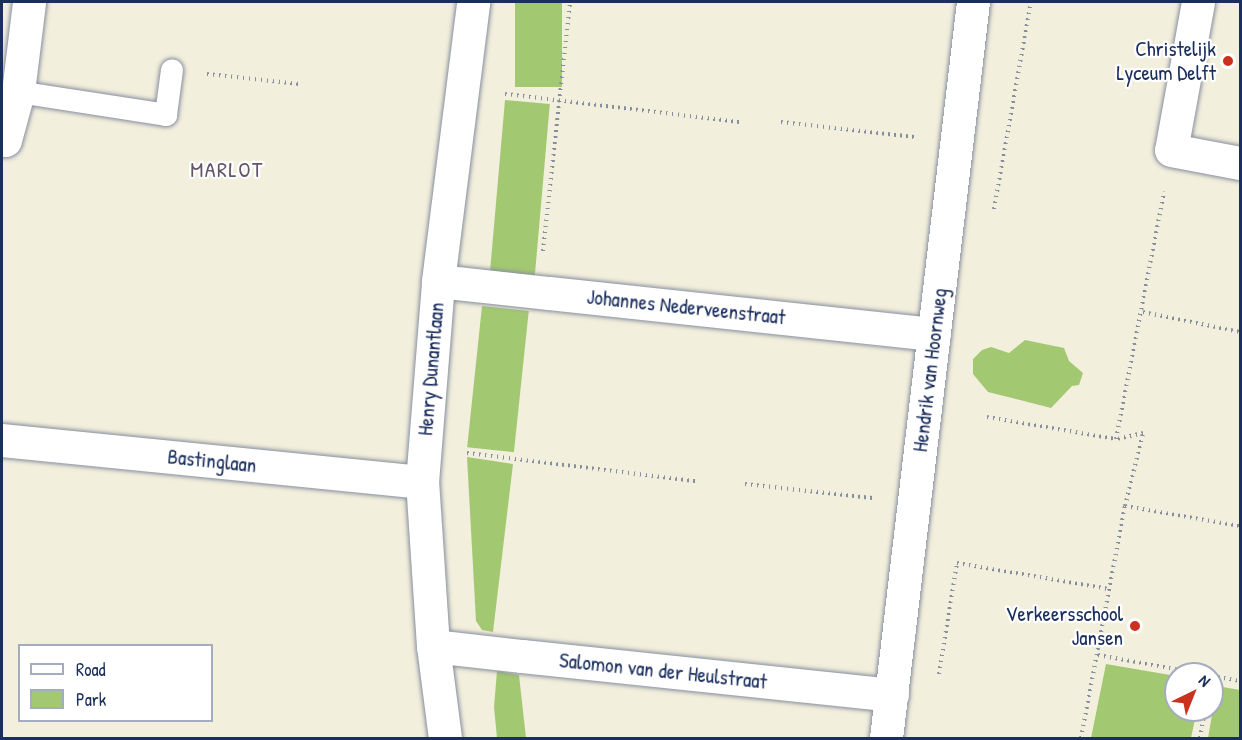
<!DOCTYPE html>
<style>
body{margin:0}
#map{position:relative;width:1242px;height:740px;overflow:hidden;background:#f3efdd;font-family:"Patrick Hand",sans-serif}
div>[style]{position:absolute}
.green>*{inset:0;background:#a3c872;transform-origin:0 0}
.path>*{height:4px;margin-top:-2px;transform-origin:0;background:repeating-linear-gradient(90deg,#878f9e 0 1.5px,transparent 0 6px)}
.roads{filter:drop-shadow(0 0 2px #878f9e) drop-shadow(0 0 2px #878f9e)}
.service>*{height:22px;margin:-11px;padding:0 11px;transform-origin:11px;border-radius:11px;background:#fff}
.pedestrian>*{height:33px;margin:-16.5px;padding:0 16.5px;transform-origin:16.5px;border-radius:16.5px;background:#fff}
.minor>*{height:33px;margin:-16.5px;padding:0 16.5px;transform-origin:16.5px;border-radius:16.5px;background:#fff}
.dots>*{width:16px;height:16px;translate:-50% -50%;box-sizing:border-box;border:3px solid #fff;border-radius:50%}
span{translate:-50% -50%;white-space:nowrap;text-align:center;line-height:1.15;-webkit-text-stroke:4.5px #fff;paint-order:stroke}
.poi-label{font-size:21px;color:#1b2f5e}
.right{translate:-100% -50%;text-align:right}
.street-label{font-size:21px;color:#1b2f5e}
.neighbourhood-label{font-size:22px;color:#655568;letter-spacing:1.5px}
.frame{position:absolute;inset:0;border:3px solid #1b2f5e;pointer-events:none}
.legend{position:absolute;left:18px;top:644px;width:195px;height:78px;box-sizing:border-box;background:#fff;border:2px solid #a4acbf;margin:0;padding:8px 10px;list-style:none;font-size:18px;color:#1b2f5e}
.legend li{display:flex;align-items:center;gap:12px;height:30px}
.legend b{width:30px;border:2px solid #a4acbf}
.north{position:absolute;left:1164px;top:662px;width:60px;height:60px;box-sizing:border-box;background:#fff;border:2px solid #a4acbf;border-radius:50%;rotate:43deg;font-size:16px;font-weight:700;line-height:24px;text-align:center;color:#1b2f5e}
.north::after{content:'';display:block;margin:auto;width:21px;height:27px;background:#c8321e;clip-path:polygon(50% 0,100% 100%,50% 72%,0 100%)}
</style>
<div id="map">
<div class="green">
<div style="left:515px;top:2px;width:47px;height:85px"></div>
<div style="left:505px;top:100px;width:45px;height:172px;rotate:5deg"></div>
<div style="left:482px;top:306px;width:47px;height:142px;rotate:6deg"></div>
<div style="clip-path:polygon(1025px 340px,1064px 348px,1069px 361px,1083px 373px,1079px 385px,1072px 386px,1051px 408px,988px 392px,973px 374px,973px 359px,982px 350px,991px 347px,1009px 353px)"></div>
<div style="clip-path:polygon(467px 457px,513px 464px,493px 632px,482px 630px,476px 621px)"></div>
<div style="clip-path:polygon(1106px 664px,1176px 676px,1176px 710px,1197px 710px,1191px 738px,1091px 738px)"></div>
<div style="clip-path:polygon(497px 671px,519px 675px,526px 738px,497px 738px,494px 707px)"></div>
<div style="clip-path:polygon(1217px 686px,1240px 690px,1240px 738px,1208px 738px)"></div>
</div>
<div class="path">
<div style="left:207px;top:74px;width:93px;rotate:6.2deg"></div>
<div style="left:505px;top:94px;width:236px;rotate:6.8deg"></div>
<div style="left:781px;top:122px;width:134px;rotate:6.4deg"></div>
<div style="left:994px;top:209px;width:210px;rotate:-79.9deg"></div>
<div style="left:543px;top:251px;width:250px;rotate:-83.8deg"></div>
<div style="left:1143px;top:312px;width:99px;rotate:11.7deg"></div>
<div style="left:987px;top:417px;width:131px;rotate:9.7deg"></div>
<div style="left:1116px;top:439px;width:252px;rotate:-79deg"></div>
<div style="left:467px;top:453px;width:231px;rotate:7deg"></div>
<div style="left:745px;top:484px;width:128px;rotate:6.3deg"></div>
<div style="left:1125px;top:506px;width:117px;rotate:9.9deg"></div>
<div style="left:1098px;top:655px;width:106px;rotate:10.4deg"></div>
<div style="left:939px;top:674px;width:112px;rotate:-80.8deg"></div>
<div style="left:957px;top:563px;width:154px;rotate:9.7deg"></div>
<div style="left:1212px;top:676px;width:28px;rotate:10deg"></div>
<div style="left:1081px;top:738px;width:236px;rotate:-79.3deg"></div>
<div style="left:1125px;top:506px;width:75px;rotate:-76.1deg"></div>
<div style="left:1143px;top:433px;width:28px;rotate:167deg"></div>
<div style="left:1200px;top:738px;width:28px;rotate:-80deg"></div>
</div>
<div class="roads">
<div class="service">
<div style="left:18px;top:92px;width:150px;rotate:8.8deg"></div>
<div style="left:166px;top:115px;width:45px;rotate:-82.4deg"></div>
</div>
<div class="pedestrian">
<div style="left:438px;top:281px;width:112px;rotate:6.2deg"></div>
<div style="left:433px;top:646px;width:90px;rotate:6.4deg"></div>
</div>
<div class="minor">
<div style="left:1198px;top:2px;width:150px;rotate:100.3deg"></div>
<div style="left:1171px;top:150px;width:70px;rotate:10.7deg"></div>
<div style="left:2px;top:139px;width:3px;rotate:18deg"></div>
<div style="left:5px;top:140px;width:50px;rotate:-74.8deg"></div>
<div style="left:18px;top:92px;width:91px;rotate:-83deg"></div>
<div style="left:549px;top:293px;width:387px;rotate:6.1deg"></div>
<div style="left:2px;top:440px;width:422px;rotate:5.7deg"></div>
<div style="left:522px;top:656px;width:372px;rotate:6deg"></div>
<div style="left:445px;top:738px;width:93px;rotate:-97.4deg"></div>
<div style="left:433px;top:646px;width:164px;rotate:-93.8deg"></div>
<div style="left:422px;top:482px;width:202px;rotate:-85.4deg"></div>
<div style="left:438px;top:281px;width:281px;rotate:-82.8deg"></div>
<div style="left:886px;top:738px;width:741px;rotate:-83.26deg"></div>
</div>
</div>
<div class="dots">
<div style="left:1228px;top:61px;background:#c8321e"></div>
<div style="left:1135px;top:626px;background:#c8321e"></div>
</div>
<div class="poi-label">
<span class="right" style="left:1216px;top:61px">Christelijk<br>Lyceum Delft</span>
<span class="right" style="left:1123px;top:626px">Verkeersschool<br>Jansen</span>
</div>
<div class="street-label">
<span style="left:686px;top:307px;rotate:6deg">Johannes Nederveenstraat</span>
<span style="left:431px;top:369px;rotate:-85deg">Henry Dunantlaan</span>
<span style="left:930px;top:370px;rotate:-83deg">Hendrik van Hoornweg</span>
<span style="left:212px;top:461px;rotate:6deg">Bastinglaan</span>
<span style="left:663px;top:671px;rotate:6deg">Salomon van der Heulstraat</span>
</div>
<div class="neighbourhood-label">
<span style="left:227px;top:170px">MARLOT</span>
</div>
<div class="frame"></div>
<ul class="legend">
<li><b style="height:8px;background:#fff"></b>Road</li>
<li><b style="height:16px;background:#a3c872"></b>Park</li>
</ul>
<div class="north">N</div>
</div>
